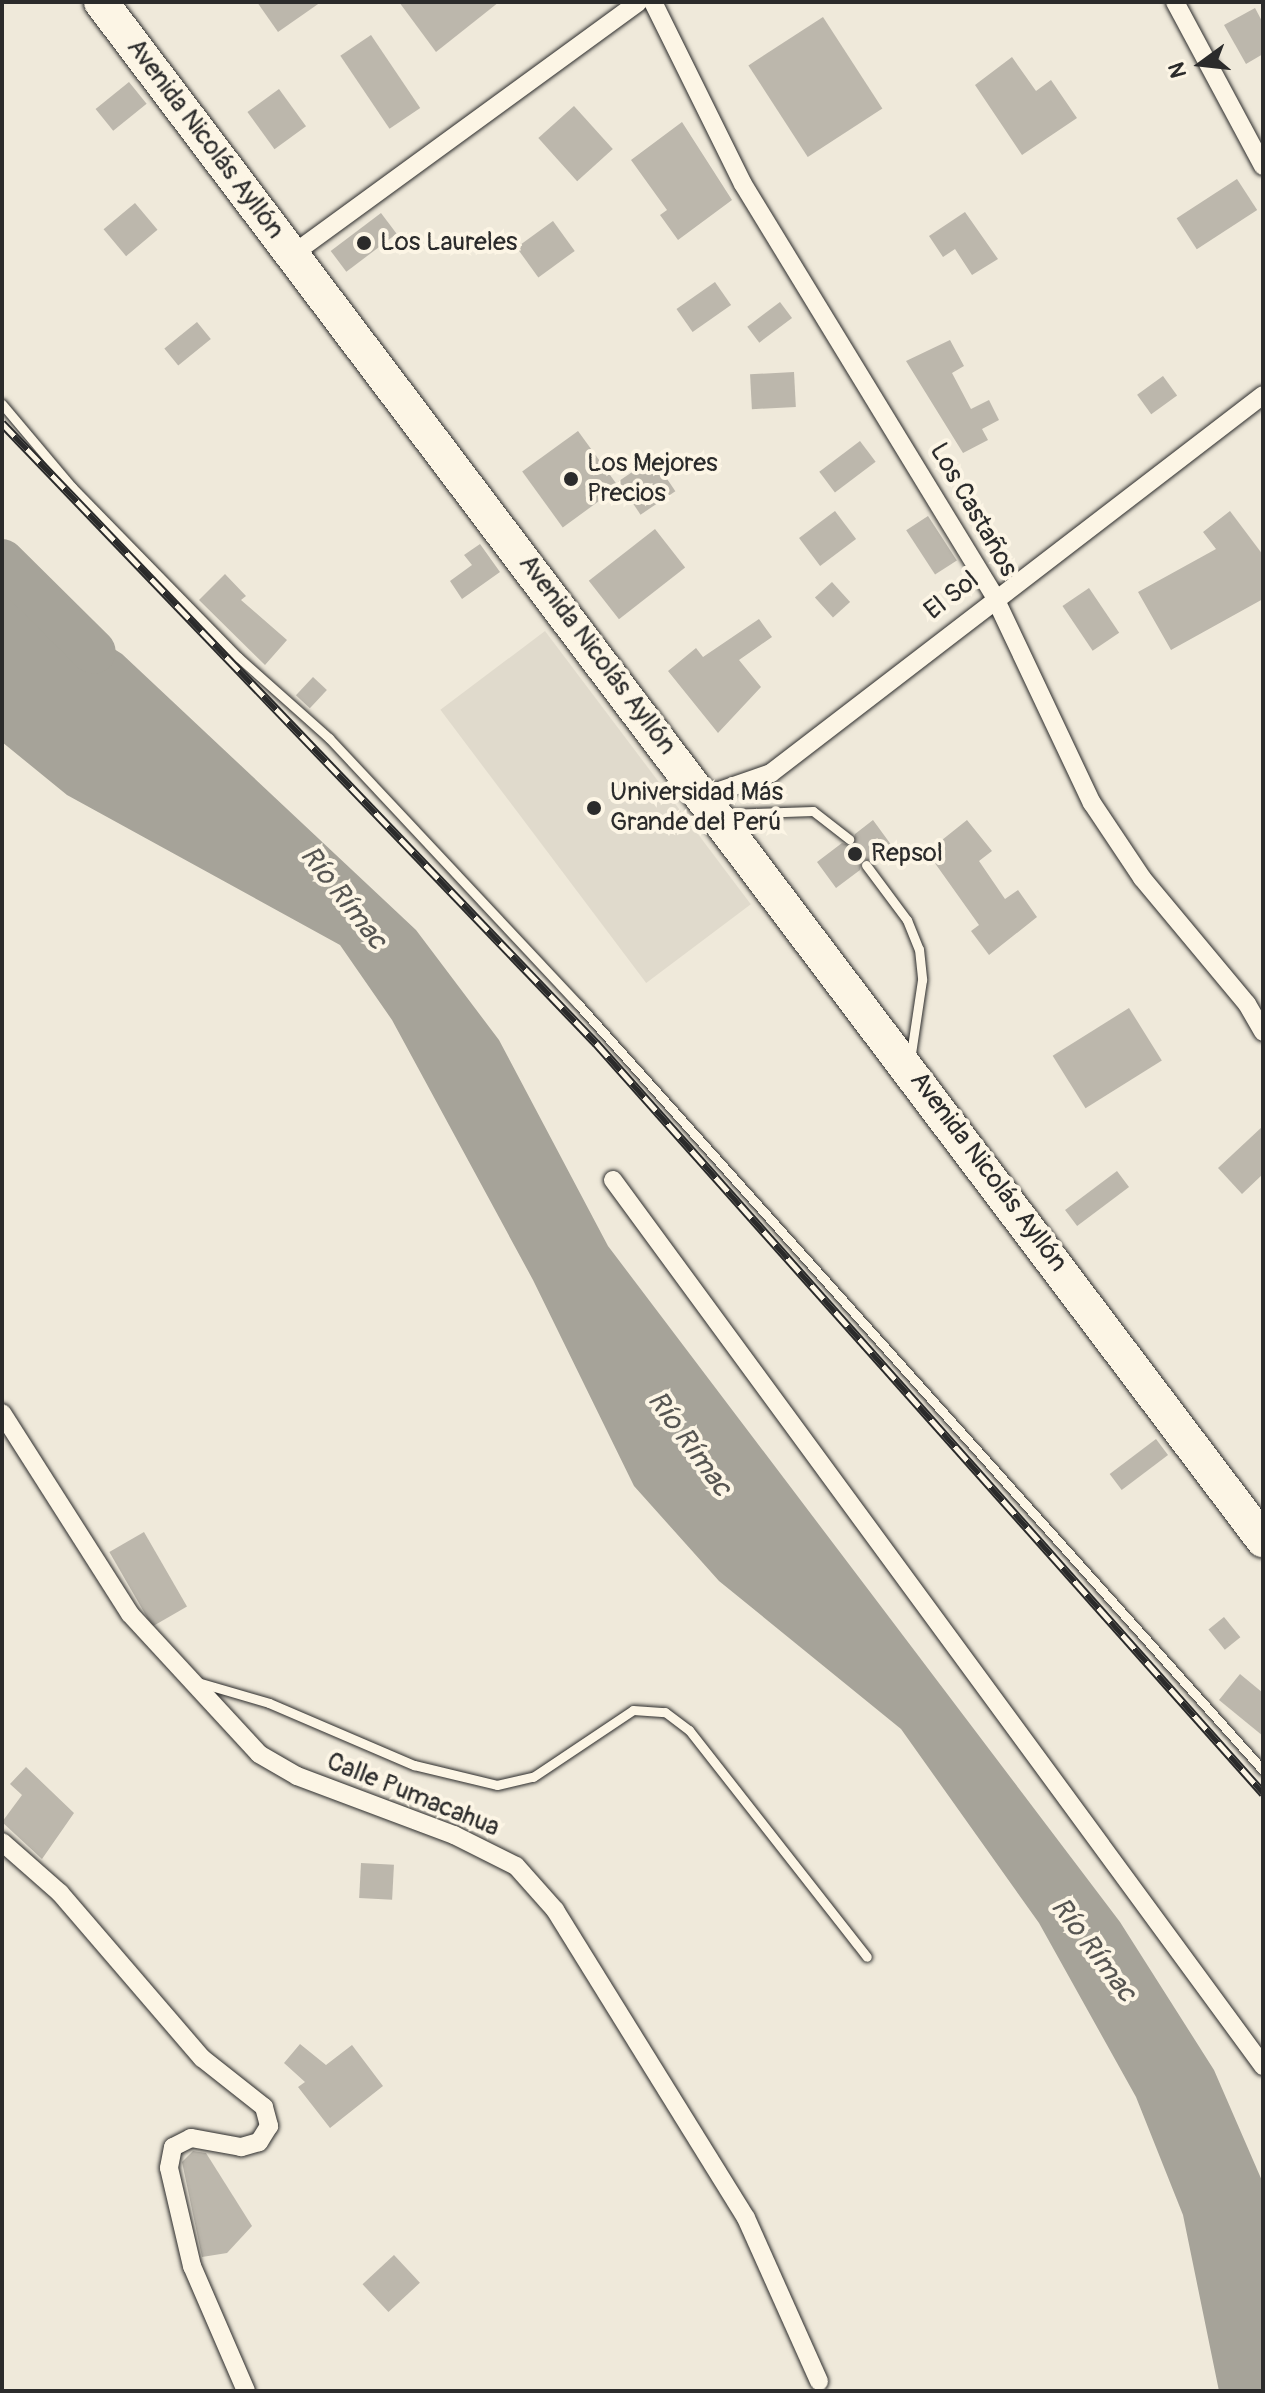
<!DOCTYPE html>
<meta charset="utf-8">
<style>
body{margin:0}
#map{position:relative;width:1265px;height:2393px;overflow:hidden;background:#efe9da;font-family:Pangolin,sans-serif}
div>[style]{position:absolute}
.built>*{inset:0;background:#e0dacc;transform-origin:0 0}
.water>*{inset:0;background:#a6a399}
.river>*{height:44px;margin:-22px;padding:0 22px;transform-origin:22px;border-radius:22px;background:#a6a399}
.building>*{inset:0;background:#bcb7ac;transform-origin:0 0}
.roads{filter:drop-shadow(0 0 2px #2b2b2b) drop-shadow(0 0 2px #2b2b2b)}
.lane>*{height:9px;margin:-4.5px;padding:0 4.5px;transform-origin:4.5px;border-radius:4.5px;background:#fcf5e5}
.street>*{height:18px;margin:-9px;padding:0 9px;transform-origin:9px;border-radius:9px;background:#fcf5e5}
.highway>*{height:34px;margin:-17px;padding:0 17px;transform-origin:17px;border-radius:17px;background:#fcf5e5}
.rail>*{height:9px;margin-top:-4.5px;transform-origin:0;background:repeating-linear-gradient(90deg,#fcf5e5 0 18px,#2b2b2b 0 36px);box-sizing:border-box;border-block:2px solid #2b2b2b}
.dots>*{width:22px;height:22px;translate:-50% -50%;box-sizing:border-box;border:4px solid #fcf5e5;border-radius:50%}
span{translate:-50% -50%;white-space:nowrap;text-align:center;line-height:1.15;-webkit-text-stroke:8px #fcf5e5;paint-order:stroke}
.street-label{font-size:26px;color:#2b2b2b}
.poi-label{font-size:26px;color:#2b2b2b}
.left{translate:0 -50%;text-align:left}
.water-label{font-size:28px;color:#565552;font-style:italic}
.frame{position:absolute;inset:0;border:4px solid #2b2b2b;pointer-events:none}
.north{position:absolute;left:1161px;top:24px;width:80px;height:80px;-webkit-text-stroke:6px #fcf5e5;paint-order:stroke;rotate:255deg;font-size:22px;font-weight:700;line-height:32px;text-align:center;color:#2b2b2b}
.north::after{content:'';display:block;margin:auto;width:28px;height:36px;background:#2b2b2b;clip-path:polygon(50% 0,100% 100%,50% 72%,0 100%)}
</style>
<div id="map">
<div class="built">
<div style="left:545px;top:631px;width:342px;height:131px;rotate:53deg"></div>
</div>
<div class="water">
<div style="clip-path:polygon(2px 578px,122px 654px,416px 930px,499px 1040px,608px 1246px,1120px 1922px,1214px 2070px,1263px 2183px,1263px 2391px,1219px 2391px,1183px 2215px,1136px 2097px,1039px 1923px,901px 1729px,719px 1581px,634px 1486px,533px 1280px,392px 1020px,340px 945px,67px 795px,2px 742px)"></div>
</div>
<div class="river">
<div style="left:2px;top:561px;width:129px;rotate:44.7deg"></div>
</div>
<div class="building">
<div style="clip-path:polygon(257px 2px,321px 2px,278px 32px)"></div>
<div style="clip-path:polygon(399px 2px,499px 2px,436px 52px)"></div>
<div style="clip-path:polygon(1255px 8px,1263px 23px,1263px 54px,1246px 64px,1224px 25px)"></div>
<div style="left:823px;top:17px;width:109px;height:89px;rotate:57deg"></div>
<div style="left:371px;top:35px;width:88px;height:37px;rotate:56deg"></div>
<div style="clip-path:polygon(1012px 57px,1036px 91px,1051px 80px,1077px 118px,1022px 155px,975px 85px)"></div>
<div style="left:129px;top:82px;width:28px;height:43px;rotate:51deg"></div>
<div style="left:279px;top:89px;width:46px;height:39px;rotate:54deg"></div>
<div style="left:574px;top:106px;width:58px;height:48px;rotate:48deg"></div>
<div style="clip-path:polygon(682px 122px,732px 200px,678px 240px,660px 215px,667px 210px,631px 160px)"></div>
<div style="left:1237px;top:179px;width:37px;height:72px;rotate:57deg"></div>
<div style="left:135px;top:203px;width:35px;height:41px;rotate:50deg"></div>
<div style="clip-path:polygon(965px 212px,998px 259px,972px 275px,955px 249px,943px 257px,929px 236px)"></div>
<div style="left:381px;top:213px;width:26px;height:63px;rotate:53deg"></div>
<div style="left:553px;top:221px;width:37px;height:45px;rotate:54deg"></div>
<div style="left:715px;top:282px;width:28px;height:47px;rotate:55deg"></div>
<div style="left:780px;top:302px;width:20px;height:41px;rotate:53deg"></div>
<div style="left:197px;top:322px;width:22px;height:42px;rotate:51deg"></div>
<div style="clip-path:polygon(950px 340px,964px 366px,952px 373px,971px 409px,989px 400px,999px 420px,982px 429px,988px 440px,963px 453px,906px 361px)"></div>
<div style="left:794px;top:372px;width:35px;height:44px;rotate:87deg"></div>
<div style="left:1163px;top:376px;width:24px;height:32px;rotate:54deg"></div>
<div style="left:578px;top:431px;width:69px;height:69px;rotate:54deg"></div>
<div style="left:860px;top:441px;width:26px;height:51px;rotate:53deg"></div>
<div style="left:653px;top:458px;width:40px;height:42px;rotate:56deg"></div>
<div style="left:835px;top:511px;width:35px;height:45px;rotate:53deg"></div>
<div style="clip-path:polygon(1230px 511px,1263px 555px,1263px 599px,1171px 650px,1138px 592px,1216px 549px,1203px 532px)"></div>
<div style="left:928px;top:516px;width:53px;height:26px;rotate:57deg"></div>
<div style="left:655px;top:529px;width:49px;height:84px;rotate:52deg"></div>
<div style="clip-path:polygon(480px 544px,500px 572px,462px 599px,450px 581px,472px 565px,464px 555px)"></div>
<div style="clip-path:polygon(225px 574px,246px 596px,241px 600px,287px 640px,265px 665px,199px 600px)"></div>
<div style="left:832px;top:582px;width:27px;height:23px;rotate:48deg"></div>
<div style="left:1089px;top:588px;width:54px;height:32px;rotate:56deg"></div>
<div style="clip-path:polygon(759px 619px,772px 637px,739px 660px,761px 687px,718px 733px,668px 671px,696px 648px,703px 657px)"></div>
<div style="left:313px;top:677px;width:19px;height:25px;rotate:43deg"></div>
<div style="clip-path:polygon(873px 820px,892px 846px,872px 861px,862px 859px,860px 870px,836px 888px,817px 862px,842px 843px,852px 846px,855px 834px)"></div>
<div style="clip-path:polygon(967px 820px,992px 851px,979px 861px,1005px 899px,1018px 890px,1037px 917px,989px 955px,971px 931px,979px 925px,927px 852px)"></div>
<div style="left:1129px;top:1008px;width:62px;height:90px;rotate:58deg"></div>
<div style="clip-path:polygon(1263px 1126px,1263px 1174px,1242px 1194px,1218px 1168px)"></div>
<div style="left:1117px;top:1171px;width:20px;height:65px;rotate:53deg"></div>
<div style="left:1156px;top:1439px;width:20px;height:58px;rotate:53deg"></div>
<div style="left:144px;top:1532px;width:86px;height:40px;rotate:60deg"></div>
<div style="left:1224px;top:1617px;width:26px;height:20px;rotate:51deg"></div>
<div style="clip-path:polygon(1240px 1674px,1263px 1693px,1263px 1736px,1219px 1700px)"></div>
<div style="clip-path:polygon(26px 1767px,74px 1813px,42px 1859px,2px 1822px,22px 1795px,10px 1784px)"></div>
<div style="left:361px;top:1863px;width:33px;height:35px;rotate:3deg"></div>
<div style="clip-path:polygon(300px 2044px,326px 2065px,352px 2045px,383px 2086px,330px 2128px,298px 2087px,305px 2082px,284px 2063px)"></div>
<div style="clip-path:polygon(193px 2151px,206px 2153px,252px 2226px,227px 2253px,202px 2257px,182px 2162px)"></div>
<div style="left:394px;top:2255px;width:38px;height:43px;rotate:47deg"></div>
</div>
<div class="roads">
<div class="lane">
<div style="left:2px;top:404px;width:109px;rotate:49.9deg"></div>
<div style="left:72px;top:487px;width:238px;rotate:45.7deg"></div>
<div style="left:238px;top:657px;width:122px;rotate:41.7deg"></div>
<div style="left:329px;top:738px;width:364px;rotate:46.9deg"></div>
<div style="left:578px;top:1004px;width:1028px;rotate:48.2deg"></div>
<div style="left:726px;top:814px;width:87px;rotate:-2deg"></div>
<div style="left:813px;top:811px;width:46px;rotate:37.9deg"></div>
<div style="left:866px;top:865px;width:69px;rotate:53.3deg"></div>
<div style="left:907px;top:920px;width:31px;rotate:68deg"></div>
<div style="left:919px;top:949px;width:31px;rotate:84deg"></div>
<div style="left:922px;top:980px;width:81px;rotate:98.5deg"></div>
<div style="left:194px;top:1681px;width:78px;rotate:16.3deg"></div>
<div style="left:269px;top:1703px;width:158px;rotate:23.2deg"></div>
<div style="left:414px;top:1765px;width:85px;rotate:13.5deg"></div>
<div style="left:497px;top:1785px;width:37px;rotate:-13deg"></div>
<div style="left:533px;top:1777px;width:120px;rotate:-33.8deg"></div>
<div style="left:633px;top:1710px;width:32px;rotate:4deg"></div>
<div style="left:665px;top:1712px;width:30px;rotate:37deg"></div>
<div style="left:689px;top:1730px;width:288px;rotate:51.9deg"></div>
</div>
<div class="street">
<div style="left:653px;top:2px;width:203px;rotate:63.7deg"></div>
<div style="left:743px;top:184px;width:482px;rotate:58.6deg"></div>
<div style="left:994px;top:596px;width:229px;rotate:64.7deg"></div>
<div style="left:1092px;top:803px;width:90px;rotate:56.3deg"></div>
<div style="left:1142px;top:878px;width:164px;rotate:50.2deg"></div>
<div style="left:1247px;top:1004px;width:32px;rotate:60deg"></div>
<div style="left:1175px;top:2px;width:186px;rotate:61.8deg"></div>
<div style="left:293px;top:254px;width:427px;rotate:-36.1deg"></div>
<div style="left:705px;top:796px;width:70px;rotate:-19.2deg"></div>
<div style="left:771px;top:773px;width:620px;rotate:-37.53deg"></div>
<div style="left:613px;top:1180px;width:1099px;rotate:53.73deg"></div>
<div style="left:2px;top:1413px;width:238px;rotate:57.5deg"></div>
<div style="left:130px;top:1614px;width:190px;rotate:47.3deg"></div>
<div style="left:259px;top:1754px;width:44px;rotate:30.1deg"></div>
<div style="left:297px;top:1776px;width:168px;rotate:20.6deg"></div>
<div style="left:454px;top:1835px;width:69px;rotate:26.6deg"></div>
<div style="left:516px;top:1866px;width:59px;rotate:48.4deg"></div>
<div style="left:555px;top:1910px;width:362px;rotate:58.2deg"></div>
<div style="left:746px;top:2218px;width:179px;rotate:65.9deg"></div>
<div style="left:2px;top:1842px;width:77px;rotate:41.3deg"></div>
<div style="left:60px;top:1893px;width:218px;rotate:49.3deg"></div>
<div style="left:202px;top:2058px;width:79px;rotate:38.3deg"></div>
<div style="left:264px;top:2107px;width:20px;rotate:75deg"></div>
<div style="left:269px;top:2126px;width:19px;rotate:122deg"></div>
<div style="left:259px;top:2142px;width:19px;rotate:164deg"></div>
<div style="left:241px;top:2147px;width:51px;rotate:-169.8deg"></div>
<div style="left:191px;top:2138px;width:20px;rotate:153deg"></div>
<div style="left:173px;top:2147px;width:21px;rotate:101deg"></div>
<div style="left:169px;top:2168px;width:101px;rotate:76.8deg"></div>
<div style="left:192px;top:2266px;width:136px;rotate:66.6deg"></div>
</div>
<div class="highway">
<div style="left:101px;top:2px;width:1928px;rotate:52.93deg"></div>
</div>
</div>
<div class="rail">
<div style="left:2px;top:423px;width:859px;rotate:46.23deg"></div>
<div style="left:596px;top:1043px;width:1004px;rotate:48.35deg"></div>
</div>
<div class="dots">
<div style="left:364px;top:243px;background:#2b2b2b"></div>
<div style="left:571px;top:479px;background:#2b2b2b"></div>
<div style="left:594px;top:808px;background:#2b2b2b"></div>
<div style="left:855px;top:854px;background:#2b2b2b"></div>
</div>
<div class="street-label">
<span style="left:205px;top:139px;rotate:53deg">Avenida Nicolás Ayllón</span>
<span style="left:973px;top:510px;rotate:60deg">Los Castaños</span>
<span style="left:952px;top:596px;rotate:-38deg">El Sol</span>
<span style="left:597px;top:655px;rotate:53deg">Avenida Nicolás Ayllón</span>
<span style="left:988px;top:1172px;rotate:53deg">Avenida Nicolás Ayllón</span>
<span style="left:413px;top:1795px;rotate:22deg">Calle Pumacahua</span>
</div>
<div class="poi-label">
<span class="left" style="left:380px;top:243px">Los Laureles</span>
<span class="left" style="left:587px;top:479px">Los Mejores<br>Precios</span>
<span class="left" style="left:610px;top:808px">Universidad Más<br>Grande del Perú</span>
<span class="left" style="left:871px;top:854px">Repsol</span>
</div>
<div class="water-label">
<span style="left:343px;top:898px;rotate:52deg">Río Rímac</span>
<span style="left:689px;top:1444px;rotate:54deg">Río Rímac</span>
<span style="left:1093px;top:1950px;rotate:53deg">Río Rímac</span>
</div>
<div class="frame"></div>
<div class="north">N</div>
</div>
